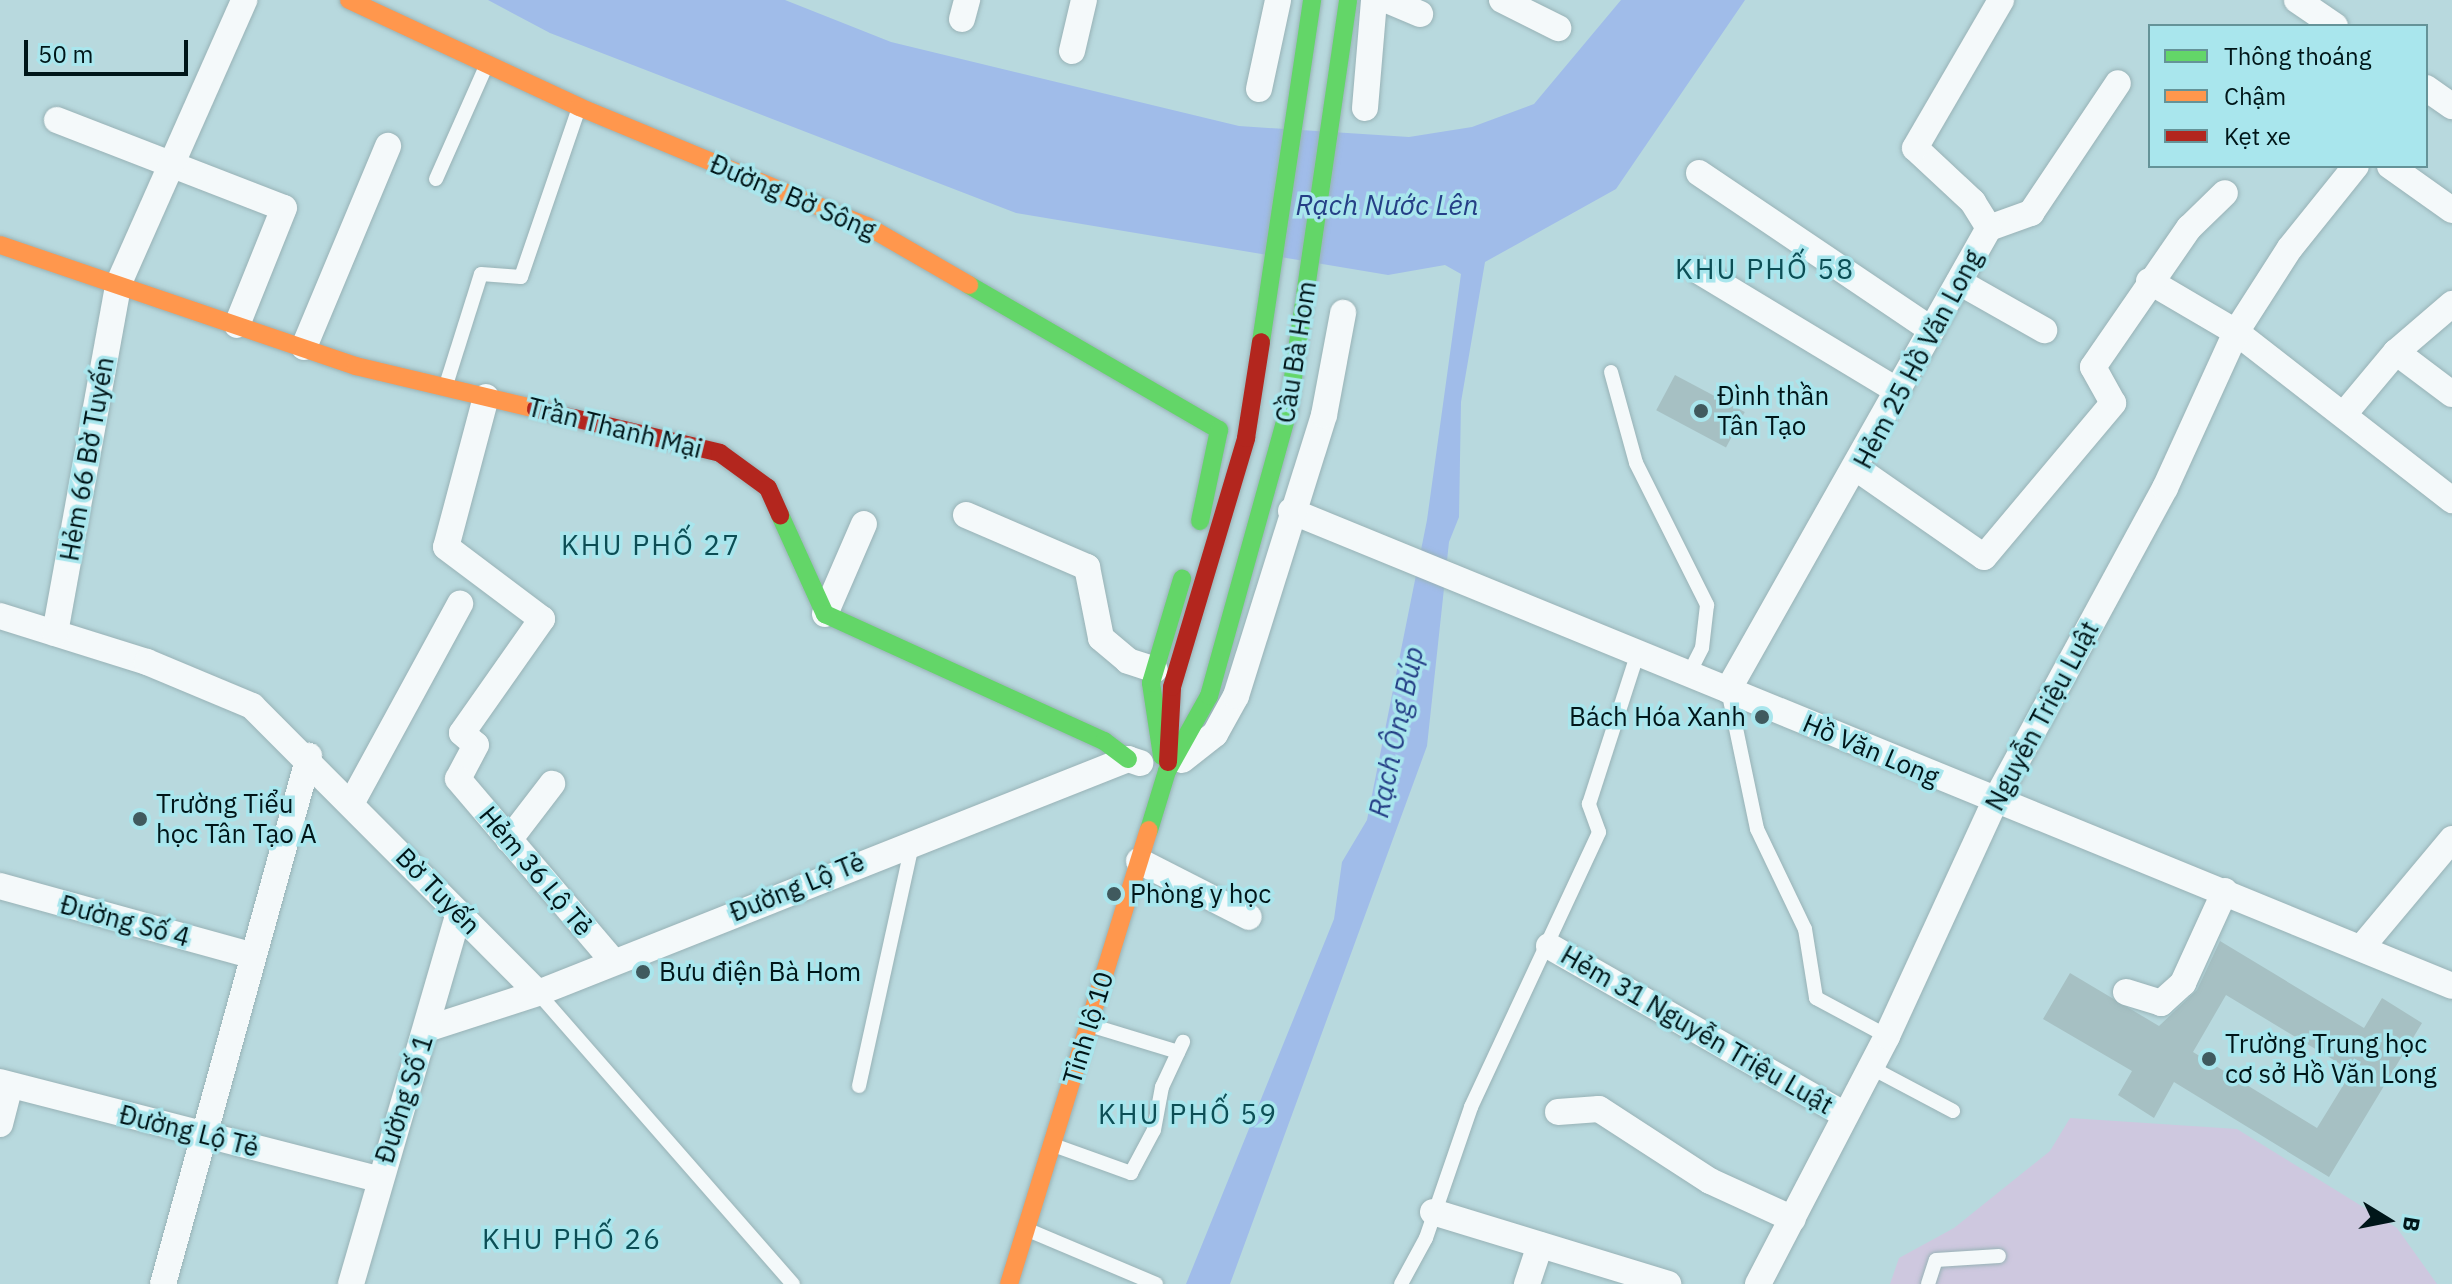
<!DOCTYPE html>
<meta charset="utf-8">
<style>
body{margin:0}
#map{position:relative;width:2452px;height:1284px;overflow:hidden;background:#b8d9de;font-family:"IBM Plex Sans",sans-serif}
div>[style]{position:absolute}
.green>*{inset:0;background:#cec8df}
.water>*{inset:0;background:#a0bce9}
.building>*{inset:0;background:#a6c0c3;transform-origin:0 0}
.roads{filter:drop-shadow(0 0 2px #98b2b6) drop-shadow(0 0 2px #98b2b6)}
.lane>*{height:14px;margin:-7px;padding:0 7px;transform-origin:7px;border-radius:7px;background:#f4f9fa}
.street>*{height:26px;margin:-13px;padding:0 13px;transform-origin:13px;border-radius:13px;background:#f4f9fa}
.fast>*{height:18px;margin:-9px;padding:0 9px;transform-origin:9px;border-radius:9px;background:#63d668}
.slow>*{height:18px;margin:-9px;padding:0 9px;transform-origin:9px;border-radius:9px;background:#ff974d}
.jam>*{height:18px;margin:-9px;padding:0 9px;transform-origin:9px;border-radius:9px;background:#b3261e}
.dots>*{width:22px;height:22px;translate:-50% -50%;box-sizing:border-box;border:4px solid #a9e6ed;border-radius:50%}
span{translate:-50% -50%;white-space:nowrap;text-align:center;line-height:1.15;-webkit-text-stroke:7px #a9e6ed;paint-order:stroke}
.street-label{font-size:26px;color:#001619}
.poi-label{font-size:26px;color:#001619}
.left{translate:0 -50%;text-align:left}
.right{translate:-100% -50%;text-align:right}
.water-label{font-size:28px;color:#253f86;font-style:italic}
.neighbourhood-label{font-size:28px;color:#0c4e55;letter-spacing:2px}
.legend{position:absolute;left:2148px;top:24px;width:280px;height:144px;box-sizing:border-box;background:#a9e6ed;border:2px solid #659398;margin:0;padding:10px 14px;list-style:none;font-size:24px;color:#001619}
.legend li{display:flex;align-items:center;gap:16px;height:40px}
.legend b{width:40px;border:2px solid #659398}
.north{position:absolute;left:2348px;top:1180px;width:80px;height:80px;-webkit-text-stroke:6px #a9e6ed;paint-order:stroke;rotate:100deg;font-size:22px;font-weight:700;line-height:32px;text-align:center;color:#001619}
.north::after{content:'';display:block;margin:auto;width:28px;height:36px;background:#001619;clip-path:polygon(50% 0,100% 100%,50% 72%,0 100%)}
.scale{position:absolute;left:24px;top:40px;width:164px;height:36px;box-sizing:border-box;border:4px solid #001619;border-top:0;padding-left:10px;font-size:24px;line-height:28px;white-space:nowrap;color:#001619;-webkit-text-stroke:6px #a9e6ed;paint-order:stroke}
</style>
<div id="map">
<div class="green">
<div style="clip-path:polygon(2070px 1118px,2237px 1129px,2397px 1228px,2437px 1284px,1890px 1284px,1899px 1258px,1954px 1228px,2050px 1151px)"></div>
</div>
<div class="water">
<div style="clip-path:polygon(488px 0,785px 0,891px 42px,1239px 126px,1409px 137px,1472px 127px,1534px 104px,1621px 0,1745px 0,1616px 189px,1485px 262px,1461px 402px,1459px 517px,1449px 542px,1427px 746px,1230px 1284px,1186px 1284px,1334px 919px,1342px 862px,1367px 820px,1427px 520px,1461px 274px,1445px 265px,1388px 275px,1016px 213px,550px 33px)"></div>
</div>
<div class="building">
<div style="left:1675px;top:375px;width:79px;height:40px;rotate:28deg"></div>
<div style="clip-path:polygon(evenodd,2220px 941px,2364px 1028px,2382px 998px,2422px 1023px,2329px 1177px,2174px 1082px,2154px 1118px,2118px 1095px,2132px 1071px,2043px 1019px,2070px 973px,2159px 1026px,2197px 990px,2220px 941px,2226px 995px,2352px 1071px,2317px 1128px,2193px 1052px,2226px 995px)"></div>
</div>
<div class="roads">
<div class="lane">
<div style="left:436px;top:179px;width:126px;rotate:-66.1deg"></div>
<div style="left:1611px;top:372px;width:94px;rotate:74.6deg"></div>
<div style="left:1636px;top:463px;width:159px;rotate:63.4deg"></div>
<div style="left:1707px;top:605px;width:43px;rotate:96.6deg"></div>
<div style="left:1702px;top:648px;width:31px;rotate:117deg"></div>
<div style="left:446px;top:385px;width:116px;rotate:-72.5deg"></div>
<div style="left:481px;top:274px;width:40px;rotate:4.3deg"></div>
<div style="left:521px;top:277px;width:179px;rotate:-71.1deg"></div>
<div style="left:1728px;top:690px;width:142px;rotate:78.2deg"></div>
<div style="left:1757px;top:829px;width:111px;rotate:64.4deg"></div>
<div style="left:1805px;top:929px;width:70px;rotate:80.9deg"></div>
<div style="left:1816px;top:998px;width:81px;rotate:28.2deg"></div>
<div style="left:538px;top:993px;width:387px;rotate:48.8deg"></div>
<div style="left:1093px;top:1026px;width:89px;rotate:17deg"></div>
<div style="left:1870px;top:1067px;width:94px;rotate:27.9deg"></div>
<div style="left:859px;top:1086px;width:248px;rotate:-77.6deg"></div>
<div style="left:1056px;top:1146px;width:80px;rotate:19.8deg"></div>
<div style="left:1131px;top:1173px;width:49px;rotate:-61.9deg"></div>
<div style="left:1154px;top:1130px;width:44px;rotate:-79.5deg"></div>
<div style="left:1162px;top:1087px;width:50px;rotate:-65deg"></div>
<div style="left:1028px;top:1230px;width:139px;rotate:22.9deg"></div>
<div style="left:1401px;top:1284px;width:52px;rotate:-61.5deg"></div>
<div style="left:1426px;top:1238px;width:139px;rotate:-71deg"></div>
<div style="left:1471px;top:1107px;width:303px;rotate:-65deg"></div>
<div style="left:1599px;top:832px;width:30px;rotate:-110deg"></div>
<div style="left:1589px;top:804px;width:157px;rotate:-72.1deg"></div>
<div style="left:1928px;top:1284px;width:25px;rotate:-72deg"></div>
<div style="left:1936px;top:1260px;width:63px;rotate:-3.6deg"></div>
</div>
<div class="street">
<div style="left:1387px;top:0;width:36px;rotate:23deg"></div>
<div style="left:1502px;top:0;width:63px;rotate:26.6deg"></div>
<div style="left:2297px;top:0;width:46px;rotate:34.4deg"></div>
<div style="left:962px;top:19px;width:20px;rotate:-75deg"></div>
<div style="left:1072px;top:51px;width:52px;rotate:-76.8deg"></div>
<div style="left:2426px;top:88px;width:32px;rotate:35deg"></div>
<div style="left:1259px;top:89px;width:91px;rotate:-77.9deg"></div>
<div style="left:1365px;top:108px;width:108px;rotate:-85.2deg"></div>
<div style="left:57px;top:120px;width:243px;rotate:21.2deg"></div>
<div style="left:284px;top:208px;width:126px;rotate:111.9deg"></div>
<div style="left:2390px;top:166px;width:76px;rotate:35.4deg"></div>
<div style="left:1699px;top:173px;width:281px;rotate:34deg"></div>
<div style="left:1989px;top:228px;width:45px;rotate:-19.7deg"></div>
<div style="left:2031px;top:213px;width:156px;rotate:-56.2deg"></div>
<div style="left:1699px;top:271px;width:232px;rotate:31.1deg"></div>
<div style="left:2149px;top:281px;width:101px;rotate:30.4deg"></div>
<div style="left:2236px;top:332px;width:274px;rotate:37.9deg"></div>
<div style="left:1959px;top:282px;width:98px;rotate:29.5deg"></div>
<div style="left:304px;top:347px;width:218px;rotate:-67.3deg"></div>
<div style="left:2396px;top:352px;width:70px;rotate:36.9deg"></div>
<div style="left:486px;top:397px;width:155px;rotate:104.9deg"></div>
<div style="left:446px;top:547px;width:120px;rotate:36.9deg"></div>
<div style="left:542px;top:619px;width:139px;rotate:125.1deg"></div>
<div style="left:462px;top:733px;width:18px;rotate:41deg"></div>
<div style="left:476px;top:745px;width:38px;rotate:118deg"></div>
<div style="left:458px;top:779px;width:240px;rotate:49.6deg"></div>
<div style="left:2345px;top:413px;width:80px;rotate:-50.1deg"></div>
<div style="left:2396px;top:352px;width:74px;rotate:-40.6deg"></div>
<div style="left:1859px;top:470px;width:152px;rotate:34.8deg"></div>
<div style="left:1984px;top:557px;width:201px;rotate:-50deg"></div>
<div style="left:2113px;top:403px;width:41px;rotate:-119.1deg"></div>
<div style="left:2093px;top:367px;width:169px;rotate:-55.4deg"></div>
<div style="left:2189px;top:228px;width:50px;rotate:-44.2deg"></div>
<div style="left:1291px;top:511px;width:1254px;rotate:22.25deg"></div>
<div style="left:966px;top:515px;width:132px;rotate:23.3deg"></div>
<div style="left:1087px;top:567px;width:72px;rotate:78.8deg"></div>
<div style="left:1101px;top:638px;width:35px;rotate:40deg"></div>
<div style="left:1128px;top:661px;width:28px;rotate:18deg"></div>
<div style="left:825px;top:614px;width:98px;rotate:-66.6deg"></div>
<div style="left:0;top:616px;width:154px;rotate:17.4deg"></div>
<div style="left:147px;top:662px;width:114px;rotate:22.7deg"></div>
<div style="left:252px;top:706px;width:405px;rotate:45.1deg"></div>
<div style="left:55px;top:633px;width:354px;rotate:-79.7deg"></div>
<div style="left:118px;top:285px;width:312px;rotate:-66.1deg"></div>
<div style="left:1728px;top:690px;width:531px;rotate:-60.54deg"></div>
<div style="left:1989px;top:228px;width:31px;rotate:-122deg"></div>
<div style="left:1973px;top:202px;width:79px;rotate:-137deg"></div>
<div style="left:1915px;top:148px;width:171px;rotate:-59.8deg"></div>
<div style="left:1182px;top:760px;width:42px;rotate:-38.2deg"></div>
<div style="left:1215px;top:734px;width:43px;rotate:-61.1deg"></div>
<div style="left:1236px;top:696px;width:294px;rotate:-72.6deg"></div>
<div style="left:1324px;top:415px;width:104px;rotate:-79.4deg"></div>
<div style="left:352px;top:802px;width:226px;rotate:-61.4deg"></div>
<div style="left:509px;top:840px;width:71px;rotate:-52.5deg"></div>
<div style="left:1139px;top:861px;width:123px;rotate:27deg"></div>
<div style="left:0;top:886px;width:259px;rotate:15.4deg"></div>
<div style="left:1549px;top:946px;width:341px;rotate:29.7deg"></div>
<div style="left:2361px;top:948px;width:142px;rotate:-50.1deg"></div>
<div style="left:2126px;top:992px;width:37px;rotate:17deg"></div>
<div style="left:2161px;top:1003px;width:30px;rotate:-42deg"></div>
<div style="left:2183px;top:983px;width:101px;rotate:-65.5deg"></div>
<div style="left:427px;top:1029px;width:117px;rotate:-18deg"></div>
<div style="left:538px;top:993px;width:635px;rotate:-21.63deg"></div>
<div style="left:1128px;top:759px;width:13px;rotate:18deg"></div>
<div style="left:0;top:1082px;width:390px;rotate:14.4deg"></div>
<div style="left:1558px;top:1112px;width:41px;rotate:-4.2deg"></div>
<div style="left:1599px;top:1109px;width:132px;rotate:33deg"></div>
<div style="left:1710px;top:1181px;width:91px;rotate:24.6deg"></div>
<div style="left:0;top:1124px;width:40px;rotate:-75.6deg"></div>
<div style="left:1433px;top:1212px;width:246px;rotate:17deg"></div>
<div style="left:163px;top:1284px;width:548px;rotate:-74.54deg"></div>
<div style="left:351px;top:1284px;width:386px;rotate:-73.8deg"></div>
<div style="left:1527px;top:1284px;width:41px;rotate:-71.6deg"></div>
<div style="left:1758px;top:1284px;width:280px;rotate:-62.5deg"></div>
<div style="left:1887px;top:1036px;width:259px;rotate:-65.3deg"></div>
<div style="left:1995px;top:801px;width:356px;rotate:-61.5deg"></div>
<div style="left:2165px;top:488px;width:171px;rotate:-65.5deg"></div>
<div style="left:2236px;top:332px;width:100px;rotate:-57.3deg"></div>
<div style="left:2290px;top:248px;width:105px;rotate:-51.2deg"></div>
</div>
<div class="fast">
<div style="left:969px;top:285px;width:289px;rotate:30.1deg"></div>
<div style="left:1219px;top:430px;width:93px;rotate:101.8deg"></div>
<div style="left:1261px;top:342px;width:346px;rotate:-81.5deg"></div>
<div style="left:780px;top:515px;width:109px;rotate:65.6deg"></div>
<div style="left:825px;top:614px;width:307px;rotate:24.5deg"></div>
<div style="left:1104px;top:741px;width:30px;rotate:37deg"></div>
<div style="left:1162px;top:756px;width:74px;rotate:-98.6deg"></div>
<div style="left:1151px;top:683px;width:109px;rotate:-73.4deg"></div>
<div style="left:1149px;top:830px;width:62px;rotate:-73deg"></div>
<div style="left:1167px;top:771px;width:86px;rotate:-60.8deg"></div>
<div style="left:1209px;top:696px;width:295px;rotate:-74.5deg"></div>
<div style="left:1288px;top:412px;width:416px;rotate:-81.7deg"></div>
</div>
<div class="slow">
<div style="left:349px;top:0;width:254px;rotate:24.9deg"></div>
<div style="left:579px;top:107px;width:312px;rotate:22.5deg"></div>
<div style="left:867px;top:226px;width:118px;rotate:30deg"></div>
<div style="left:0;top:245px;width:376px;rotate:18.8deg"></div>
<div style="left:356px;top:366px;width:185px;rotate:13.4deg"></div>
<div style="left:1009px;top:1284px;width:475px;rotate:-72.9deg"></div>
</div>
<div class="jam">
<div style="left:536px;top:409px;width:189px;rotate:13.4deg"></div>
<div style="left:720px;top:453px;width:59px;rotate:36.1deg"></div>
<div style="left:768px;top:488px;width:30px;rotate:66deg"></div>
<div style="left:1168px;top:762px;width:75px;rotate:-86.9deg"></div>
<div style="left:1172px;top:687px;width:260px;rotate:-73.4deg"></div>
<div style="left:1246px;top:438px;width:97px;rotate:-81.1deg"></div>
</div>
</div>
<div class="dots">
<div style="left:1701px;top:411px;background:#405a5e"></div>
<div style="left:1762px;top:717px;background:#405a5e"></div>
<div style="left:140px;top:819px;background:#405a5e"></div>
<div style="left:1114px;top:894px;background:#405a5e"></div>
<div style="left:643px;top:972px;background:#405a5e"></div>
<div style="left:2209px;top:1059px;background:#405a5e"></div>
</div>
<div class="street-label">
<span style="left:793px;top:197px;rotate:23deg">Đường Bờ Sông</span>
<span style="left:1296px;top:352px;rotate:-81deg">Cầu Bà Hom</span>
<span style="left:1918px;top:359px;rotate:-62deg">Hẻm 25 Hồ Văn Long</span>
<span style="left:615px;top:428px;rotate:14deg">Trần Thanh Mại</span>
<span style="left:87px;top:459px;rotate:-80deg">Hẻm 66 Bờ Tuyến</span>
<span style="left:2042px;top:716px;rotate:-62deg">Nguyễn Triệu Luật</span>
<span style="left:1871px;top:750px;rotate:23deg">Hồ Văn Long</span>
<span style="left:536px;top:871px;rotate:50deg">Hẻm 36 Lộ Tẻ</span>
<span style="left:797px;top:887px;rotate:-22deg">Đường Lộ Tẻ</span>
<span style="left:438px;top:891px;rotate:46deg">Bờ Tuyến</span>
<span style="left:125px;top:921px;rotate:15deg">Đường Số 4</span>
<span style="left:1088px;top:1028px;rotate:-73deg">Tỉnh lộ 10</span>
<span style="left:1697px;top:1030px;rotate:30deg">Hẻm 31 Nguyễn Triệu Luật</span>
<span style="left:404px;top:1099px;rotate:-72deg">Đường Số 1</span>
<span style="left:189px;top:1131px;rotate:14deg">Đường Lộ Tẻ</span>
</div>
<div class="poi-label">
<span class="left" style="left:1717px;top:411px">Đình thần<br>Tân Tạo</span>
<span class="right" style="left:1746px;top:717px">Bách Hóa Xanh</span>
<span class="left" style="left:156px;top:819px">Trường Tiểu<br>học Tân Tạo A</span>
<span class="left" style="left:1130px;top:894px">Phòng y học</span>
<span class="left" style="left:659px;top:972px">Bưu điện Bà Hom</span>
<span class="left" style="left:2225px;top:1059px">Trường Trung học<br>cơ sở Hồ Văn Long</span>
</div>
<div class="water-label">
<span style="left:1387px;top:205px">Rạch Nước Lên</span>
<span style="left:1396px;top:732px;rotate:-78deg">Rạch Ông Búp</span>
</div>
<div class="neighbourhood-label">
<span style="left:1765px;top:269px">KHU PHỐ 58</span>
<span style="left:651px;top:545px">KHU PHỐ 27</span>
<span style="left:1188px;top:1114px">KHU PHỐ 59</span>
<span style="left:572px;top:1239px">KHU PHỐ 26</span>
</div>
<ul class="legend">
<li><b style="height:10px;background:#63d668"></b>Thông thoáng</li>
<li><b style="height:10px;background:#ff974d"></b>Chậm</li>
<li><b style="height:10px;background:#b3261e"></b>Kẹt xe</li>
</ul>
<div class="north">B</div>
<div class="scale">50 m</div>
</div>
